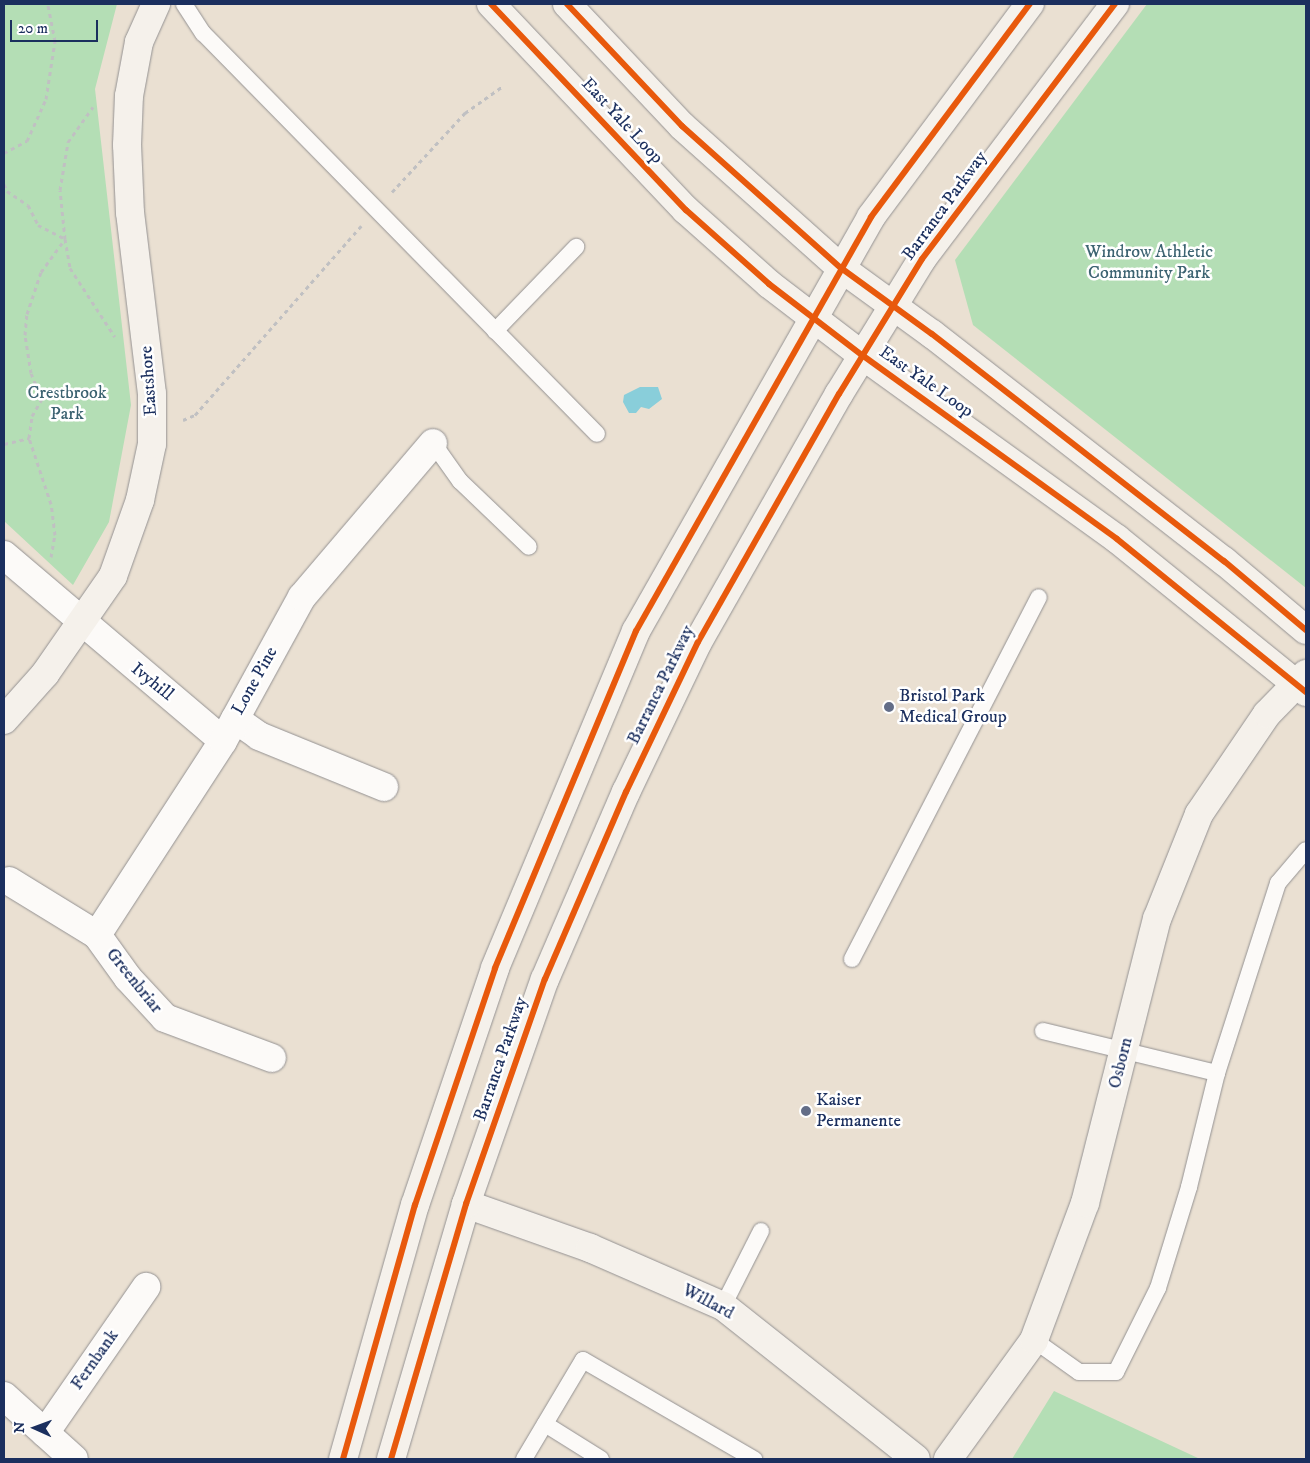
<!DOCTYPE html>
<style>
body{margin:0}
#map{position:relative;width:1310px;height:1463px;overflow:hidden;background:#eae0d2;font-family:"IM FELL DW Pica",serif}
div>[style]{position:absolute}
.green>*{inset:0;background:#b4deb5}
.water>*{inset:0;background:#89ceda}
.path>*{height:3px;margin-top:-1.5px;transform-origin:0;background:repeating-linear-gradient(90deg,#c0c0c2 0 4px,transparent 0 8px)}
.roads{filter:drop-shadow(0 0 1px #939192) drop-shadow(0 0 1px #939192)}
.lane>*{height:16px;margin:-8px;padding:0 8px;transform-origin:8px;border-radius:8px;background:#fcfaf8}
.street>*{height:28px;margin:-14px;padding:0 14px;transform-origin:14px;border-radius:14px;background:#fcfaf8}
.secondary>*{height:28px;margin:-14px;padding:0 14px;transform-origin:14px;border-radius:14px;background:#f5f1eb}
.cycleway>*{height:6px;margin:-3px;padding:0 3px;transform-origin:3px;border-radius:3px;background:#e8590c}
.dots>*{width:14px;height:14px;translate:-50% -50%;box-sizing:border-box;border:2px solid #fff;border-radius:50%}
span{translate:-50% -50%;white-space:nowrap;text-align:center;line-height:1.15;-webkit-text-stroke:5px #fff;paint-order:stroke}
.street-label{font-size:18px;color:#1b2f5e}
.park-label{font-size:18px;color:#3c6371}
.poi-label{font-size:18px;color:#1b2f5e}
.left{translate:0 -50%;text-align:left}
.frame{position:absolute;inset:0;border:5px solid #1b2f5e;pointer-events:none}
.north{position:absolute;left:10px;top:1403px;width:50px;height:50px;-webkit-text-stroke:4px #fff;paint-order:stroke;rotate:272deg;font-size:14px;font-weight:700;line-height:20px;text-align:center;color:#1b2f5e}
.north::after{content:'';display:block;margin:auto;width:18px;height:22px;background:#1b2f5e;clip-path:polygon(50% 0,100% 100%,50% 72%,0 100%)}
.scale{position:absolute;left:10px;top:20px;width:88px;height:22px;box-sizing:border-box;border:2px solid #1b2f5e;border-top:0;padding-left:6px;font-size:15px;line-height:18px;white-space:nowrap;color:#1b2f5e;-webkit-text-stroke:4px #fff;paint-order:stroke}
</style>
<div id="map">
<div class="green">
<div style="clip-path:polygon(4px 4px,117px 4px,95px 89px,131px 405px,109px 522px,73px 585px,4px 521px)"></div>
<div style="clip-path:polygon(1147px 4px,1306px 4px,1306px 588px,973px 325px,955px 260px)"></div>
<div style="clip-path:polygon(1054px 1391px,1200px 1459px,1012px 1459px)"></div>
</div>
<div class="water">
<div style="clip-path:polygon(640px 387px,658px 387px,662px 399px,649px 409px,641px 407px,636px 413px,629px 413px,623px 402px,624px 395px)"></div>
</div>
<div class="path">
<div style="left:4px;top:153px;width:26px;rotate:-28deg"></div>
<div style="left:27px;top:141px;width:46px;rotate:-65.7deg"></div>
<div style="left:46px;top:99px;width:59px;rotate:-81.2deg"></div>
<div style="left:55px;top:41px;width:38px;rotate:-101deg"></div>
<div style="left:4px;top:184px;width:8px;rotate:67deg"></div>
<div style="left:7px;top:191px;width:25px;rotate:34deg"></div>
<div style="left:28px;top:205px;width:22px;rotate:63deg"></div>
<div style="left:38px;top:225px;width:30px;rotate:27deg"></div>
<div style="left:65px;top:239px;width:29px;rotate:80deg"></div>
<div style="left:70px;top:268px;width:82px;rotate:56.9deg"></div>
<div style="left:392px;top:192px;width:108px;rotate:-47.3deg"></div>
<div style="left:465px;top:113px;width:47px;rotate:-35.4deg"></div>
<div style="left:183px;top:420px;width:13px;rotate:-23deg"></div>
<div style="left:195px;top:415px;width:252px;rotate:-48.7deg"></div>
<div style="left:4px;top:444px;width:26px;rotate:-13deg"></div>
<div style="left:51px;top:557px;width:22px;rotate:-80deg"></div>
<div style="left:55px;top:535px;width:31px;rotate:-97deg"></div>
<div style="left:51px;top:504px;width:70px;rotate:-108.4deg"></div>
<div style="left:29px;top:438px;width:22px;rotate:-82deg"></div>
<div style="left:32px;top:416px;width:20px;rotate:-60deg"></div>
<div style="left:42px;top:399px;width:28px;rotate:-113deg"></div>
<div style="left:31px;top:373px;width:38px;rotate:-99deg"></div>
<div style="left:25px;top:335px;width:21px;rotate:-85deg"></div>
<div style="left:27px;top:314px;width:44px;rotate:-71.6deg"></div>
<div style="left:41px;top:272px;width:41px;rotate:-54deg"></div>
<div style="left:65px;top:239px;width:49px;rotate:-95.8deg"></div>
<div style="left:60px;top:190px;width:49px;rotate:-80.5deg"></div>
<div style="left:68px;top:142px;width:43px;rotate:-54.5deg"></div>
</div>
<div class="roads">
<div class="lane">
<div style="left:184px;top:4px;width:35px;rotate:57deg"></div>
<div style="left:203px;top:33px;width:562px;rotate:45.5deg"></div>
<div style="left:495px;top:331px;width:117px;rotate:-46deg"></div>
<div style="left:433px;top:443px;width:47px;rotate:54.6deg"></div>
<div style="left:460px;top:481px;width:95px;rotate:43.7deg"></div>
<div style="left:852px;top:959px;width:407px;rotate:-62.7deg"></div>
<div style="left:1043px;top:1031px;width:179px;rotate:13.6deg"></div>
<div style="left:723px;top:1306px;width:84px;rotate:-63.1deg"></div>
<div style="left:1034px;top:1340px;width:55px;rotate:35.4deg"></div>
<div style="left:1079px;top:1372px;width:37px"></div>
<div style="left:1116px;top:1372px;width:94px;rotate:-63.4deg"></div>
<div style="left:1158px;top:1288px;width:106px;rotate:-72.9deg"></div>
<div style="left:1189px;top:1187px;width:117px;rotate:-76.2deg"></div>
<div style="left:1217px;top:1073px;width:200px;rotate:-72.2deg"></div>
<div style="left:1278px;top:883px;width:43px;rotate:-49.7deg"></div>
<div style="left:545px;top:1424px;width:66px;rotate:32deg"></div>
<div style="left:524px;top:1459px;width:115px;rotate:-59.2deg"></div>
<div style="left:583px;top:1360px;width:198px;rotate:30.1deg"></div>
</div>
<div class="street">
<div style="left:4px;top:555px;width:287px;rotate:40.3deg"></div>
<div style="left:235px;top:719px;width:29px;rotate:35deg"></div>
<div style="left:259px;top:736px;width:135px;rotate:22.2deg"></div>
<div style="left:9px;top:881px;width:103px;rotate:31.5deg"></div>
<div style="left:97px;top:935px;width:53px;rotate:54.2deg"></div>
<div style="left:128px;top:978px;width:54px;rotate:47.2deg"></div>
<div style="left:165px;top:1018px;width:114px;rotate:20.5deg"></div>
<div style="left:97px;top:935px;width:231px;rotate:-57deg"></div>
<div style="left:223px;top:741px;width:164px;rotate:-61.3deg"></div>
<div style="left:302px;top:597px;width:202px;rotate:-49.6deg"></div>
<div style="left:4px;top:1396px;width:94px;rotate:42deg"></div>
<div style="left:45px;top:1433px;width:178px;rotate:-55.3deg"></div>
</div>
<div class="secondary">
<div style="left:491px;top:4px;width:284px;rotate:46.6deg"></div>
<div style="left:686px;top:210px;width:111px;rotate:41.7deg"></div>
<div style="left:769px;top:284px;width:117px;rotate:37.4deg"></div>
<div style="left:862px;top:355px;width:314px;rotate:35.8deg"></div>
<div style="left:1117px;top:539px;width:243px;rotate:39deg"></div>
<div style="left:567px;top:4px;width:168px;rotate:46.7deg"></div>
<div style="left:682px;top:126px;width:213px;rotate:41.8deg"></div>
<div style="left:841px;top:268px;width:112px;rotate:36deg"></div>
<div style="left:932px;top:334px;width:370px;rotate:37.9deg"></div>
<div style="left:1224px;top:561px;width:107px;rotate:40.1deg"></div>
<div style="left:4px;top:720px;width:62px;rotate:-48.3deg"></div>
<div style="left:45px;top:674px;width:119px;rotate:-55.2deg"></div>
<div style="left:113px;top:576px;width:81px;rotate:-70.4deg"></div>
<div style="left:140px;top:500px;width:57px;rotate:-77.9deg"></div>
<div style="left:152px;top:444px;width:50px;rotate:-90deg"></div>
<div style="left:152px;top:394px;width:182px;rotate:-96.9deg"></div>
<div style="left:130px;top:213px;width:68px;rotate:-92.5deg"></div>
<div style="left:127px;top:145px;width:49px;rotate:-87.7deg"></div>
<div style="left:129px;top:96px;width:55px;rotate:-79.5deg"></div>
<div style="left:139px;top:42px;width:42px;rotate:-65.9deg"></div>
<div style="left:466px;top:1204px;width:132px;rotate:19.5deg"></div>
<div style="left:590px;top:1248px;width:145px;rotate:23.6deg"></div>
<div style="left:723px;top:1306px;width:246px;rotate:38.4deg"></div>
<div style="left:343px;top:1459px;width:264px;rotate:-74.2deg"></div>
<div style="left:415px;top:1205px;width:250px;rotate:-71.3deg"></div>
<div style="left:495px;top:968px;width:365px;rotate:-67.3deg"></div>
<div style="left:636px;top:631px;width:476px;rotate:-60.4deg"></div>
<div style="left:871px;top:217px;width:266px;rotate:-53.3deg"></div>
<div style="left:391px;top:1459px;width:266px;rotate:-73.6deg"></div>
<div style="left:466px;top:1204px;width:238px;rotate:-70.7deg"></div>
<div style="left:545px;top:979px;width:204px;rotate:-66.6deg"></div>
<div style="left:626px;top:792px;width:166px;rotate:-64.4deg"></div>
<div style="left:698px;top:642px;width:285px;rotate:-60.4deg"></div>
<div style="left:839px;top:394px;width:158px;rotate:-58.4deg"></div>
<div style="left:922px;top:259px;width:320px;rotate:-52.9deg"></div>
<div style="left:948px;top:1459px;width:147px;rotate:-54.1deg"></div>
<div style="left:1034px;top:1340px;width:146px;rotate:-69.6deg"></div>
<div style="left:1085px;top:1203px;width:293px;rotate:-75.8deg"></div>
<div style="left:1157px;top:919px;width:113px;rotate:-68.2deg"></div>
<div style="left:1199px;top:814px;width:121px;rotate:-55.8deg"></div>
<div style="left:1267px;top:714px;width:56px;rotate:-45.7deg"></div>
</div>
</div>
<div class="cycleway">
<div style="left:491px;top:4px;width:284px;rotate:46.6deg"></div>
<div style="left:686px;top:210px;width:111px;rotate:41.7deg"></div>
<div style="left:769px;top:284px;width:117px;rotate:37.4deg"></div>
<div style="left:862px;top:355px;width:314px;rotate:35.8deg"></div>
<div style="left:1117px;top:539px;width:243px;rotate:39deg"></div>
<div style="left:567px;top:4px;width:168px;rotate:46.7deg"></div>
<div style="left:682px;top:126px;width:213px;rotate:41.8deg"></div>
<div style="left:841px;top:268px;width:112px;rotate:36deg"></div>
<div style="left:932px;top:334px;width:370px;rotate:37.9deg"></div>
<div style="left:1224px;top:561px;width:107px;rotate:40.1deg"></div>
<div style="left:343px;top:1459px;width:264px;rotate:-74.2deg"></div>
<div style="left:415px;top:1205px;width:250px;rotate:-71.3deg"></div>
<div style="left:495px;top:968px;width:365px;rotate:-67.3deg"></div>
<div style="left:636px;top:631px;width:476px;rotate:-60.4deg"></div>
<div style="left:871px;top:217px;width:266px;rotate:-53.3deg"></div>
<div style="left:391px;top:1459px;width:266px;rotate:-73.6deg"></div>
<div style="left:466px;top:1204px;width:238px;rotate:-70.7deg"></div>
<div style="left:545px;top:979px;width:204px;rotate:-66.6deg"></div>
<div style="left:626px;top:792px;width:166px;rotate:-64.4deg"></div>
<div style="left:698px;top:642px;width:285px;rotate:-60.4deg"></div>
<div style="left:839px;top:394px;width:158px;rotate:-58.4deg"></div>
<div style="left:922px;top:259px;width:320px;rotate:-52.9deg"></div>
</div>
<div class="dots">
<div style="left:889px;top:707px;background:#636d87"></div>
<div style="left:806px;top:1111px;background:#636d87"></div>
</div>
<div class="street-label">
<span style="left:622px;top:121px;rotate:47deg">East Yale Loop</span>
<span style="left:945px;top:206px;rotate:-54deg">Barranca Parkway</span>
<span style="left:149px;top:381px;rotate:-94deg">Eastshore</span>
<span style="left:926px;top:382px;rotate:35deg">East Yale Loop</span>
<span style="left:255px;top:681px;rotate:-61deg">Lone Pine</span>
<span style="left:152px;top:682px;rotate:39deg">Ivyhill</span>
<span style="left:661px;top:685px;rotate:-64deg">Barranca Parkway</span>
<span style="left:134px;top:981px;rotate:51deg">Greenbriar</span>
<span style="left:501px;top:1059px;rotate:-71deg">Barranca Parkway</span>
<span style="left:1121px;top:1063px;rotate:-76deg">Osborn</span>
<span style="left:708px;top:1302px;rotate:28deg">Willard</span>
<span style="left:95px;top:1360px;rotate:-55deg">Fernbank</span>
</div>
<div class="park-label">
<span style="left:1149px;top:263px">Windrow Athletic<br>Community Park</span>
<span style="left:67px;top:404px">Crestbrook<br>Park</span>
</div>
<div class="poi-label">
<span class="left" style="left:899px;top:707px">Bristol Park<br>Medical Group</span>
<span class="left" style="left:816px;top:1111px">Kaiser<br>Permanente</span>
</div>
<div class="frame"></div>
<div class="north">N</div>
<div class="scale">20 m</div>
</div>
